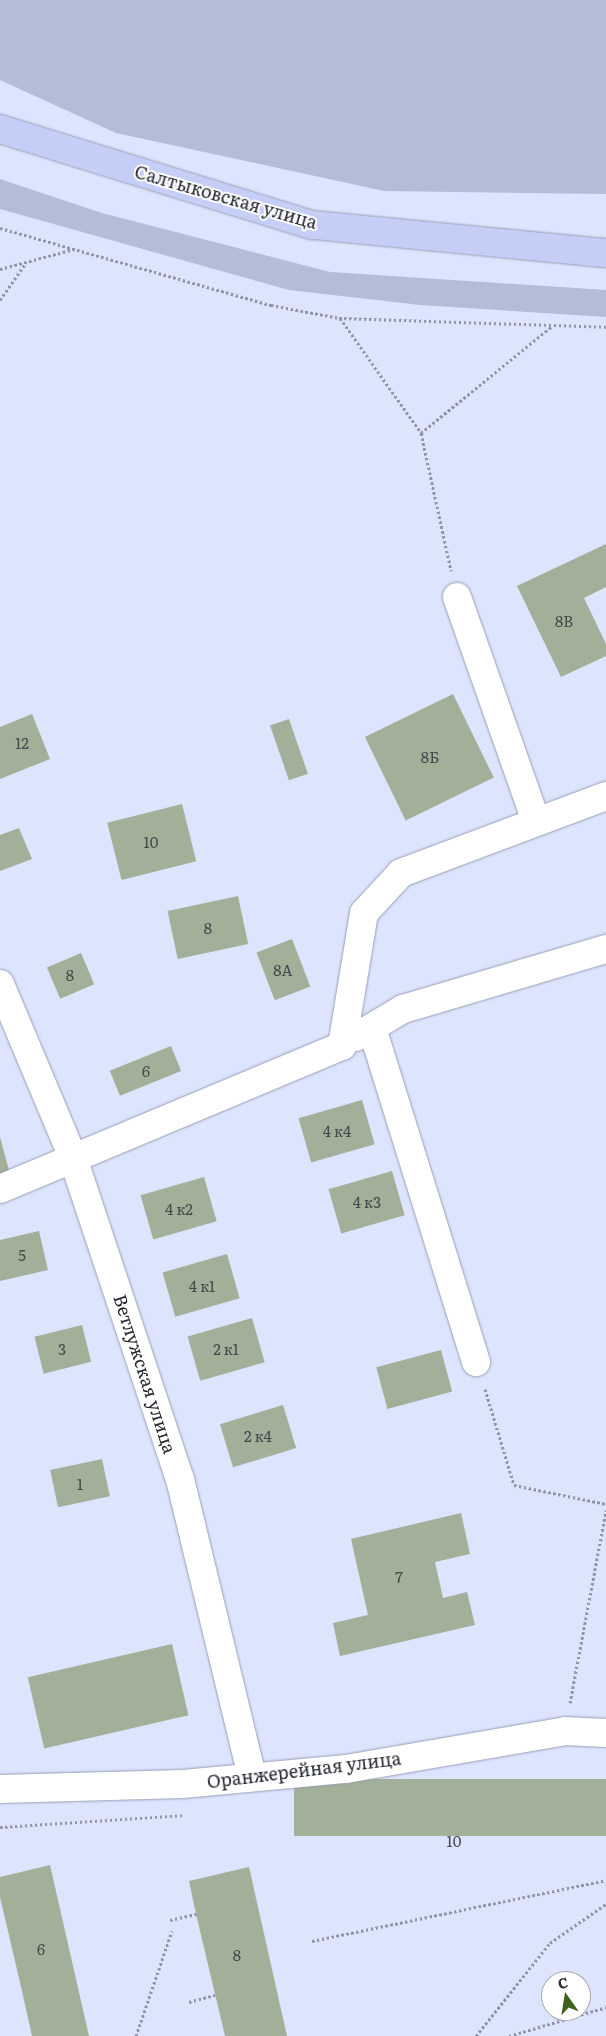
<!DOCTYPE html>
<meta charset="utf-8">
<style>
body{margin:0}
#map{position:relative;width:606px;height:2036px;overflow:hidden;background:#dde4fd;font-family:Literata,serif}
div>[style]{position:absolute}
.green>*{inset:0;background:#b4bcd8}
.building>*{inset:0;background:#a2af99;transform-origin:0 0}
.path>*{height:3px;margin-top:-1.5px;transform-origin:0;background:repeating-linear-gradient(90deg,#9095a8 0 2.5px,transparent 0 5px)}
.roads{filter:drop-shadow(0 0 1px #989eb5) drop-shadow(0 0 1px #989eb5)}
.minor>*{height:28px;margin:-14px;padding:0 14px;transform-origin:14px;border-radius:14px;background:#fff}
.major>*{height:28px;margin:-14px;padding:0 14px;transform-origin:14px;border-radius:14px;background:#c5cef6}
span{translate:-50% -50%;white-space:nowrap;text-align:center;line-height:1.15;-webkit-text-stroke:4px #fff;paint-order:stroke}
.number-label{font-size:15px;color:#454a4c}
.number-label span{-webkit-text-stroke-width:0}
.street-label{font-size:18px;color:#262932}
.north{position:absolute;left:541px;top:1971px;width:50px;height:50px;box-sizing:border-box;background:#fff;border:1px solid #a8a9ad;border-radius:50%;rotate:347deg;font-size:14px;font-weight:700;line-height:20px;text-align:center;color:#262932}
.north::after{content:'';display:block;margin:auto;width:18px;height:22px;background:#3f631b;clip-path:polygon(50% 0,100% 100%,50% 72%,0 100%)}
</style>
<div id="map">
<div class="green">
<div style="clip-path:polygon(0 0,606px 0,606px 194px,384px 191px,116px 133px,0 80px)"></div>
<div style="clip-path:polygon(0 179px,102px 213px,330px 272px,606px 290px,606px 317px,420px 305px,289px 290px,0 209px)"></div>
</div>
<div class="building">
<div style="clip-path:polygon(606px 544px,606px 587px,584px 598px,606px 644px,606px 656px,561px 677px,517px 586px)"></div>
<div style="left:453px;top:694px;width:93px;height:98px;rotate:64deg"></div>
<div style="clip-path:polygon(32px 714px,50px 759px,0 779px,0 727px)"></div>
<div style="left:289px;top:719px;width:58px;height:20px;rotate:71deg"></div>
<div style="left:182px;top:804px;width:59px;height:77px;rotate:76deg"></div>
<div style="clip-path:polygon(19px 828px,32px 859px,0 871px,0 835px)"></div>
<div style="left:238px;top:896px;width:49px;height:72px;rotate:78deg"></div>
<div style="left:292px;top:939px;width:51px;height:38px;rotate:69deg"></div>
<div style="left:81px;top:953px;width:34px;height:37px;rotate:67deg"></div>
<div style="left:171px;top:1046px;width:27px;height:66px;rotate:68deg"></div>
<div style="left:362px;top:1100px;width:46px;height:66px;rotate:74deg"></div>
<div style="clip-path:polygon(0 1137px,10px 1174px,0 1176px)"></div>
<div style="left:392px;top:1171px;width:46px;height:66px;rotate:74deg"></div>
<div style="left:204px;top:1177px;width:46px;height:66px;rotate:74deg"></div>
<div style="clip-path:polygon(39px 1231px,48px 1270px,0 1281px,0 1240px)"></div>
<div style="left:227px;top:1254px;width:46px;height:67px;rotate:74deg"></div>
<div style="left:252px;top:1318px;width:46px;height:67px;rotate:74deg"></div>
<div style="left:82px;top:1325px;width:38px;height:49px;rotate:76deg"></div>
<div style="left:441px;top:1350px;width:43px;height:67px;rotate:75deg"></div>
<div style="left:283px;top:1405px;width:45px;height:66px;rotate:73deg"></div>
<div style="left:102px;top:1459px;width:38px;height:53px;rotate:78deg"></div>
<div style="clip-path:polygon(461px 1513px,470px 1554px,435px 1562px,443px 1598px,467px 1592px,475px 1625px,340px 1656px,333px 1623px,368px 1615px,351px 1539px)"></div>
<div style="left:172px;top:1644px;width:73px;height:148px;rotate:77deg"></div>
<div style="left:606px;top:1779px;width:57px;height:312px;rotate:90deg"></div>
<div style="clip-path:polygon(50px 1865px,89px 2036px,32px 2036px,22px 1991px,0 1897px,0 1877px)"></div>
<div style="clip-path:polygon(249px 1867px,287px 2036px,225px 2036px,196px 1914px,189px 1881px)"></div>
</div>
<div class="path">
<div style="left:0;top:228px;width:282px;rotate:15.9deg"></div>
<div style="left:271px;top:305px;width:69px;rotate:10.8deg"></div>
<div style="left:339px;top:318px;width:267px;rotate:1.9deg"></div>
<div style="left:0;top:269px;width:77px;rotate:-15.1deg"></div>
<div style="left:0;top:300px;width:44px;rotate:-55.2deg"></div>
<div style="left:340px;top:318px;width:141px;rotate:54.8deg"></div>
<div style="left:421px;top:433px;width:141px;rotate:77.7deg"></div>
<div style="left:421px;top:433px;width:169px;rotate:-39.2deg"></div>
<div style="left:485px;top:1389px;width:100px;rotate:73.2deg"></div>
<div style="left:514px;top:1485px;width:94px;rotate:11.7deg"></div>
<div style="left:570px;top:1703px;width:196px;rotate:-79.4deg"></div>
<div style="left:0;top:1827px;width:184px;rotate:-3.7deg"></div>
<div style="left:170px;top:1920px;width:27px;rotate:-13deg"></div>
<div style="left:312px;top:1941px;width:300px;rotate:-11.7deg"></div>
<div style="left:189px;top:2002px;width:27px;rotate:-15deg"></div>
<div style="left:136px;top:2036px;width:111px;rotate:-71.1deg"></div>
<div style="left:476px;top:2036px;width:119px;rotate:-51.5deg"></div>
<div style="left:550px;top:1943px;width:68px;rotate:-34.9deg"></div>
<div style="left:509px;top:2036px;width:101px;rotate:-16.6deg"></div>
</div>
<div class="roads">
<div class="minor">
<div style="left:457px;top:597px;width:238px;rotate:70.6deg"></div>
<div style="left:0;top:984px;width:189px;rotate:67.2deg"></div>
<div style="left:73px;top:1158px;width:338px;rotate:71.6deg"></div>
<div style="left:180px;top:1479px;width:306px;rotate:76.4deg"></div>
<div style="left:372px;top:1028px;width:350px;rotate:72.7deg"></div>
<div style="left:356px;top:1037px;width:55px;rotate:-30.8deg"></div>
<div style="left:403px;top:1009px;width:212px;rotate:-16.5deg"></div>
<div style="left:0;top:1189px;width:371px;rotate:-22.7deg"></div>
<div style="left:342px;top:1046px;width:135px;rotate:-80.6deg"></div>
<div style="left:364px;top:913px;width:54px;rotate:-47.2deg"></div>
<div style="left:401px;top:873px;width:219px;rotate:-20.6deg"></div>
<div style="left:0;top:1789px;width:183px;rotate:-1.6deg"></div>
<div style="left:183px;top:1784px;width:164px;rotate:-5.3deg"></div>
<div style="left:346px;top:1769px;width:222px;rotate:-9.8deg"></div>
<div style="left:565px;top:1731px;width:41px;rotate:2.8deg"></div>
</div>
<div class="major">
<div style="left:0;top:129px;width:327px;rotate:17.1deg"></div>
<div style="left:313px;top:225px;width:294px;rotate:5.5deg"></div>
</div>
</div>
<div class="number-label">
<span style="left:564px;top:621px">8В</span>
<span style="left:22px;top:743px">12</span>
<span style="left:430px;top:757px">8Б</span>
<span style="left:151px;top:842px">10</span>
<span style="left:208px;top:928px">8</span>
<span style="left:283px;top:970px">8А</span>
<span style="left:70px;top:975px">8</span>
<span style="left:146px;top:1071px">6</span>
<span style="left:337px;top:1131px">4 к4</span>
<span style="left:367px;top:1202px">4 к3</span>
<span style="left:179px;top:1209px">4 к2</span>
<span style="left:22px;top:1255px">5</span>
<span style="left:202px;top:1286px">4 к1</span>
<span style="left:62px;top:1349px">3</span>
<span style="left:226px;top:1349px">2 к1</span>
<span style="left:258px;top:1436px">2 к4</span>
<span style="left:80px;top:1484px">1</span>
<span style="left:399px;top:1577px">7</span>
<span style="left:454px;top:1841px">10</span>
<span style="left:41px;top:1949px">6</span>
<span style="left:237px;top:1955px">8</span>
</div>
<div class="street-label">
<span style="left:226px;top:197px;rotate:16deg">Салтыковская улица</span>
<span style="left:145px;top:1374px;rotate:72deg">Ветлужская улица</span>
<span style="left:304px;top:1770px;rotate:-7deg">Оранжерейная улица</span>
</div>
<div class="north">С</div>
</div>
